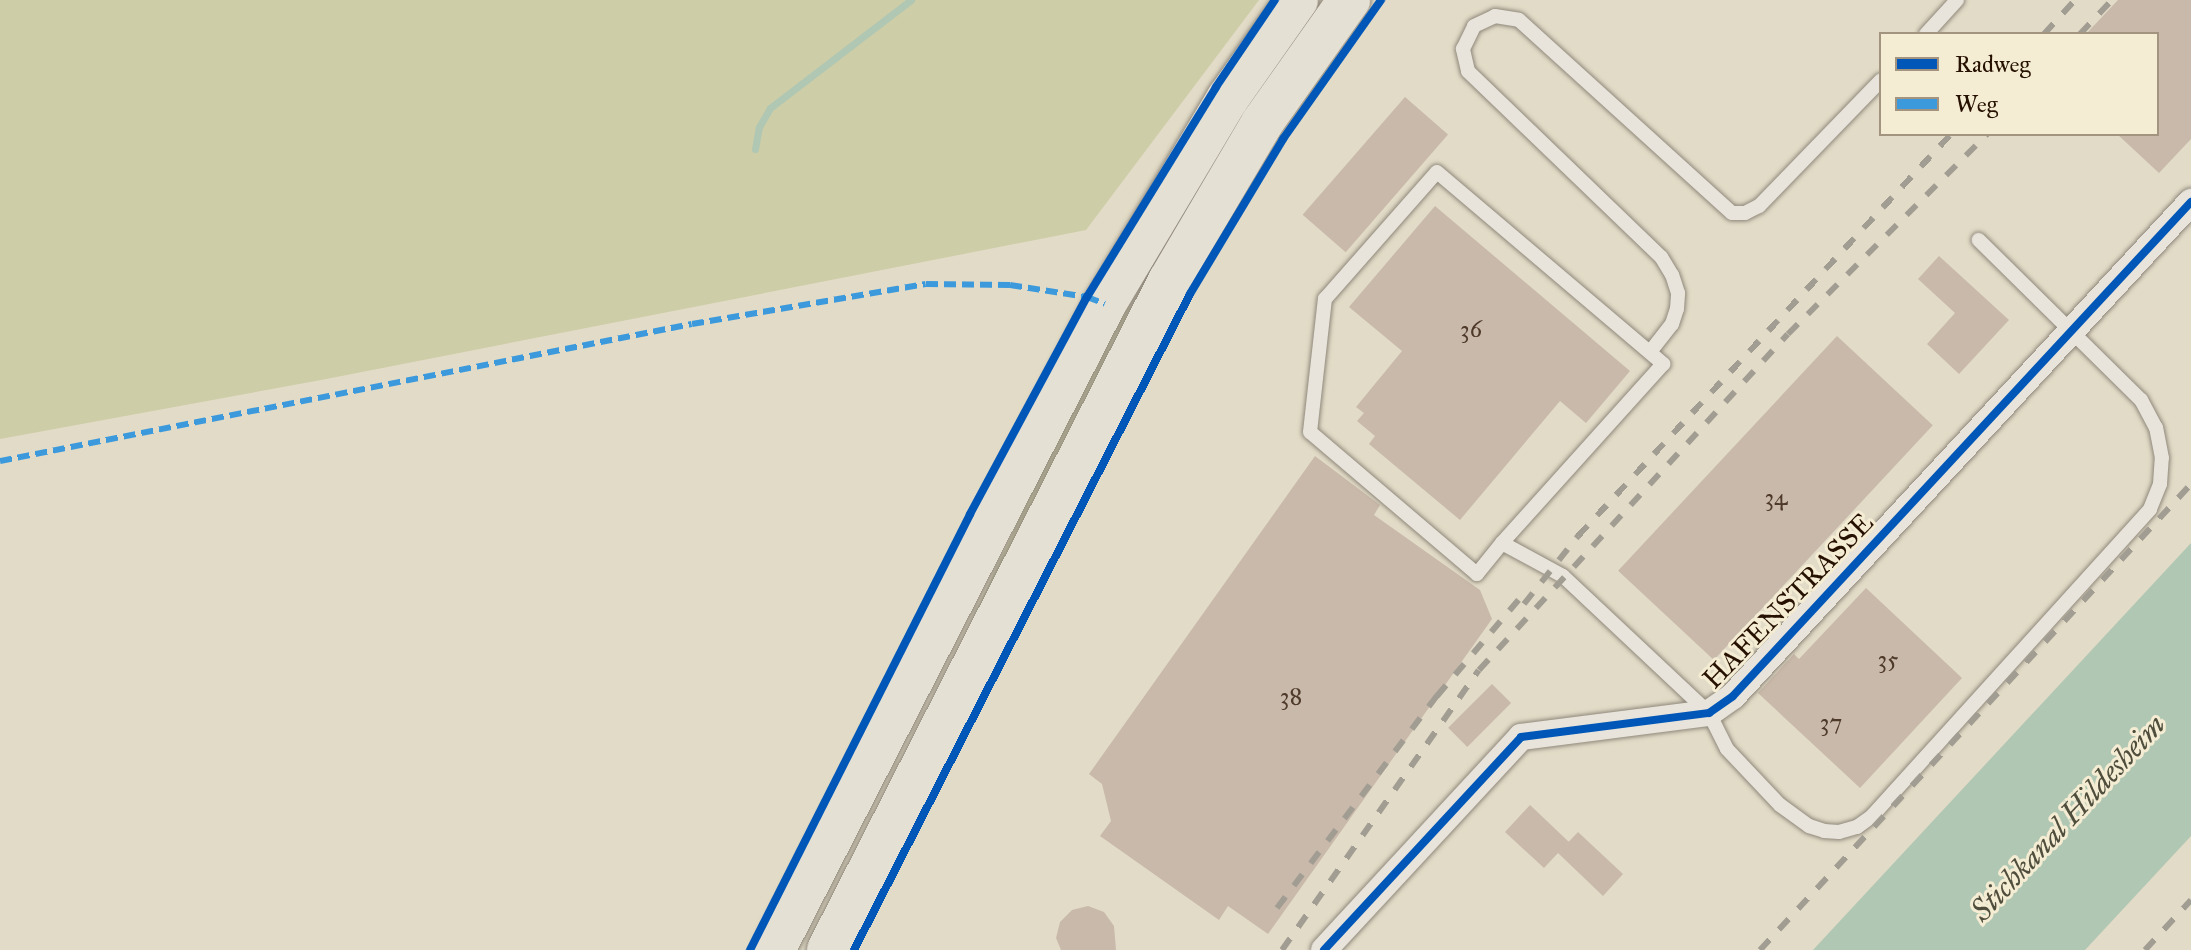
<!DOCTYPE html>
<style>
body{margin:0}
#map{position:relative;width:2191px;height:950px;overflow:hidden;background:#e2dbc7;font-family:"IM FELL Great Primer",serif}
div>[style]{position:absolute}
.green>*{inset:0;background:#cdcda7;transform-origin:0 0}
.water>*{inset:0;background:#b0c7b3}
.stream>*{height:7px;margin:-3.5px;padding:0 3.5px;transform-origin:3.5px;border-radius:3.5px;background:#b0c7b3}
.building>*{inset:0;background:#c9b9aa;transform-origin:0 0}
.roads{filter:drop-shadow(0 0 2px #8f887b) drop-shadow(0 0 2px #8f887b)}
.lane>*{height:14px;margin:-7px;padding:0 7px;transform-origin:7px;border-radius:7px;background:#e8e4db}
.street>*{height:26px;margin:-13px;padding:0 13px;transform-origin:13px;border-radius:13px;background:#e8e4db}
.primary>*{height:42px;margin:-21px;padding:0 21px;transform-origin:21px;border-radius:21px;background:#e5e0d4}
.rail>*{height:6px;margin-top:-3px;transform-origin:0;background:repeating-linear-gradient(90deg,#a29d93 0 14px,transparent 0 28px)}
.quiet>*{height:6px;margin-top:-3px;transform-origin:0;background:repeating-linear-gradient(90deg,#3c9adc 0 12px,transparent 0 18px)}
.cycleway>*{height:8px;margin:-4px;padding:0 4px;transform-origin:4px;border-radius:4px;background:#0057b8}
span{translate:-50% -50%;white-space:nowrap;text-align:center;line-height:1.15;-webkit-text-stroke:6px #f4ecd3;paint-order:stroke}
.number-label{font-size:24px;color:#4f3a2a}
.number-label span{-webkit-text-stroke-width:0}
.street-label{font-size:28px;color:#261000}
.water-label{font-size:30px;color:#4f4d3c;font-style:italic}
.legend{position:absolute;left:1879px;top:32px;width:280px;height:104px;box-sizing:border-box;background:#f4ecd3;border:2px solid #a2947f;margin:0;padding:10px 14px;list-style:none;font-size:24px;color:#261000}
.legend li{display:flex;align-items:center;gap:16px;height:40px}
.legend b{width:40px;border:2px solid #a2947f}
</style>
<div id="map">
<div class="green">
<div style="clip-path:polygon(0 0,1259px 0,1086px 230px,321px 380px,0 439px)"></div>
<div style="left:1120px;top:303px;width:19px;height:726px;rotate:25deg"></div>
</div>
<div class="water">
<div style="clip-path:polygon(2191px 543px,2191px 836px,2085px 950px,1813px 950px)"></div>
</div>
<div class="stream">
<div style="left:755px;top:149px;width:22px;rotate:-80deg"></div>
<div style="left:759px;top:127px;width:22px;rotate:-60deg"></div>
<div style="left:770px;top:108px;width:178px;rotate:-37.5deg"></div>
</div>
<div class="building">
<div style="clip-path:polygon(2118px 0,2191px 0,2191px 139px,2159px 173px,2117px 134px,2157px 134px,2157px 34px,2086px 34px)"></div>
<div style="left:1405px;top:97px;width:57px;height:156px;rotate:41deg"></div>
<div style="clip-path:polygon(1435px 206px,1630px 371px,1586px 423px,1560px 401px,1460px 520px,1369px 444px,1375px 436px,1357px 421px,1364px 413px,1356px 407px,1402px 351px,1349px 307px)"></div>
<div style="clip-path:polygon(1939px 256px,2009px 320px,1959px 374px,1927px 344px,1955px 313px,1918px 279px)"></div>
<div style="left:1837px;top:336px;width:131px;height:321px;rotate:43deg"></div>
<div style="clip-path:polygon(1315px 456px,1380px 505px,1374px 515px,1480px 590px,1492px 619px,1268px 934px,1228px 906px,1219px 920px,1100px 836px,1111px 821px,1102px 784px,1089px 774px)"></div>
<div style="clip-path:polygon(1866px 588px,1962px 678px,1860px 788px,1758px 693px,1794px 654px,1799px 659px)"></div>
<div style="left:1492px;top:684px;width:27px;height:62px;rotate:45deg"></div>
<div style="clip-path:polygon(1530px 805px,1569px 842px,1559px 852px,1578px 832px,1623px 874px,1603px 896px,1558px 853px,1544px 868px,1505px 832px)"></div>
<div style="clip-path:polygon(1088px 906px,1104px 912px,1114px 926px,1116px 950px,1061px 950px,1056px 938px,1060px 922px,1072px 910px)"></div>
</div>
<div class="roads">
<div class="lane">
<div style="left:1926px;top:34px;width:46px;rotate:-47.6deg"></div>
<div style="left:1650px;top:352px;width:36px;rotate:-52deg"></div>
<div style="left:1672px;top:324px;width:16px;rotate:-72deg"></div>
<div style="left:1677px;top:309px;width:16px;rotate:-86deg"></div>
<div style="left:1678px;top:293px;width:19px;rotate:-108deg"></div>
<div style="left:1672px;top:275px;width:21px;rotate:-121deg"></div>
<div style="left:1661px;top:257px;width:268px;rotate:-136.1deg"></div>
<div style="left:1468px;top:71px;width:23px;rotate:-103deg"></div>
<div style="left:1463px;top:49px;width:25px;rotate:-64deg"></div>
<div style="left:1474px;top:26px;width:23px;rotate:-25deg"></div>
<div style="left:1495px;top:16px;width:24px;rotate:9deg"></div>
<div style="left:1519px;top:20px;width:287px;rotate:42.2deg"></div>
<div style="left:1732px;top:213px;width:13px"></div>
<div style="left:1745px;top:213px;width:16px;rotate:-27deg"></div>
<div style="left:1759px;top:206px;width:175px;rotate:-45.9deg"></div>
<div style="left:1502px;top:543px;width:40px;rotate:129deg"></div>
<div style="left:1477px;top:574px;width:219px;rotate:-139.6deg"></div>
<div style="left:1310px;top:432px;width:134px;rotate:-83.6deg"></div>
<div style="left:1325px;top:299px;width:169px;rotate:-48.6deg"></div>
<div style="left:1437px;top:172px;width:297px;rotate:40.3deg"></div>
<div style="left:1663px;top:364px;width:241px;rotate:132deg"></div>
<div style="left:1502px;top:543px;width:69px;rotate:28.4deg"></div>
<div style="left:1563px;top:576px;width:200px;rotate:43.2deg"></div>
<div style="left:1709px;top:713px;width:40px;rotate:63.4deg"></div>
<div style="left:1727px;top:749px;width:77px;rotate:46.6deg"></div>
<div style="left:1780px;top:805px;width:36px;rotate:36deg"></div>
<div style="left:1809px;top:826px;width:16px;rotate:18deg"></div>
<div style="left:1824px;top:831px;width:15px;rotate:4deg"></div>
<div style="left:1839px;top:832px;width:19px;rotate:-16deg"></div>
<div style="left:1857px;top:827px;width:19px;rotate:-36deg"></div>
<div style="left:1872px;top:816px;width:414px;rotate:-47.8deg"></div>
<div style="left:2150px;top:509px;width:27px;rotate:-68deg"></div>
<div style="left:2160px;top:484px;width:26px;rotate:-86deg"></div>
<div style="left:2162px;top:458px;width:31px;rotate:-101deg"></div>
<div style="left:2156px;top:428px;width:32px;rotate:-118deg"></div>
<div style="left:2141px;top:400px;width:228px;rotate:-135.4deg"></div>
</div>
<div class="street">
<div style="left:1324px;top:950px;width:290px;rotate:-47.2deg"></div>
<div style="left:1521px;top:737px;width:190px;rotate:-7.3deg"></div>
<div style="left:1709px;top:713px;width:29px;rotate:-35deg"></div>
<div style="left:1733px;top:696px;width:674px;rotate:-47.17deg"></div>
</div>
<div class="primary">
<div style="left:774px;top:950px;width:726px;rotate:-62.87deg"></div>
<div style="left:1105px;top:304px;width:240px;rotate:-59.2deg"></div>
<div style="left:1228px;top:98px;width:120px;rotate:-54.9deg"></div>
<div style="left:828px;top:950px;width:751px;rotate:-62.99deg"></div>
<div style="left:1169px;top:281px;width:183px;rotate:-59.5deg"></div>
<div style="left:1262px;top:123px;width:151px;rotate:-54.7deg"></div>
</div>
</div>
<div class="rail">
<div style="left:2044px;top:34px;width:46px;rotate:-47.6deg"></div>
<div style="left:2080px;top:34px;width:47px;rotate:-46.7deg"></div>
<div style="left:1524px;top:604px;width:87px;rotate:-51.5deg"></div>
<div style="left:1578px;top:536px;width:548px;rotate:-47.14deg"></div>
<div style="left:1277px;top:908px;width:266px;rotate:-53deg"></div>
<div style="left:1437px;top:696px;width:138px;rotate:-49.7deg"></div>
<div style="left:1282px;top:950px;width:342px;rotate:-54.9deg"></div>
<div style="left:1479px;top:670px;width:456px;rotate:-47.4deg"></div>
<div style="left:1788px;top:334px;width:282px;rotate:-45.1deg"></div>
<div style="left:1760px;top:950px;width:635px;rotate:-47.23deg"></div>
<div style="left:2145px;top:950px;width:68px;rotate:-47.4deg"></div>
</div>
<div class="quiet">
<div style="left:0;top:461px;width:705px;rotate:-11.2deg"></div>
<div style="left:692px;top:324px;width:237px;rotate:-9.7deg"></div>
<div style="left:926px;top:284px;width:84px;rotate:0.7deg"></div>
<div style="left:1010px;top:285px;width:78px;rotate:8.9deg"></div>
<div style="left:1087px;top:297px;width:19px;rotate:21deg"></div>
</div>
<div class="cycleway">
<div style="left:750px;top:950px;width:488px;rotate:-63.2deg"></div>
<div style="left:970px;top:514px;width:247px;rotate:-61.7deg"></div>
<div style="left:1087px;top:297px;width:246px;rotate:-58.4deg"></div>
<div style="left:1216px;top:87px;width:105px;rotate:-55.9deg"></div>
<div style="left:854px;top:950px;width:737px;rotate:-62.88deg"></div>
<div style="left:1190px;top:294px;width:181px;rotate:-59deg"></div>
<div style="left:1283px;top:139px;width:170px;rotate:-54.8deg"></div>
<div style="left:1324px;top:950px;width:290px;rotate:-47.2deg"></div>
<div style="left:1521px;top:737px;width:190px;rotate:-7.3deg"></div>
<div style="left:1709px;top:713px;width:29px;rotate:-35deg"></div>
<div style="left:1733px;top:696px;width:674px;rotate:-47.17deg"></div>
</div>
<div class="number-label">
<span style="left:1471px;top:330px">36</span>
<span style="left:1776px;top:498px">34</span>
<span style="left:1888px;top:660px">35</span>
<span style="left:1291px;top:697px">38</span>
<span style="left:1831px;top:723px">37</span>
</div>
<div class="street-label">
<span style="left:1788px;top:601px;rotate:-46deg">HAFENSTRASSE</span>
</div>
<div class="water-label">
<span style="left:2068px;top:818px;rotate:-47deg">Stichkanal Hildesheim</span>
</div>
<ul class="legend">
<li><b style="height:10px;background:#0057b8"></b>Radweg</li>
<li><b style="height:10px;background:#3c9adc"></b>Weg</li>
</ul>
</div>
